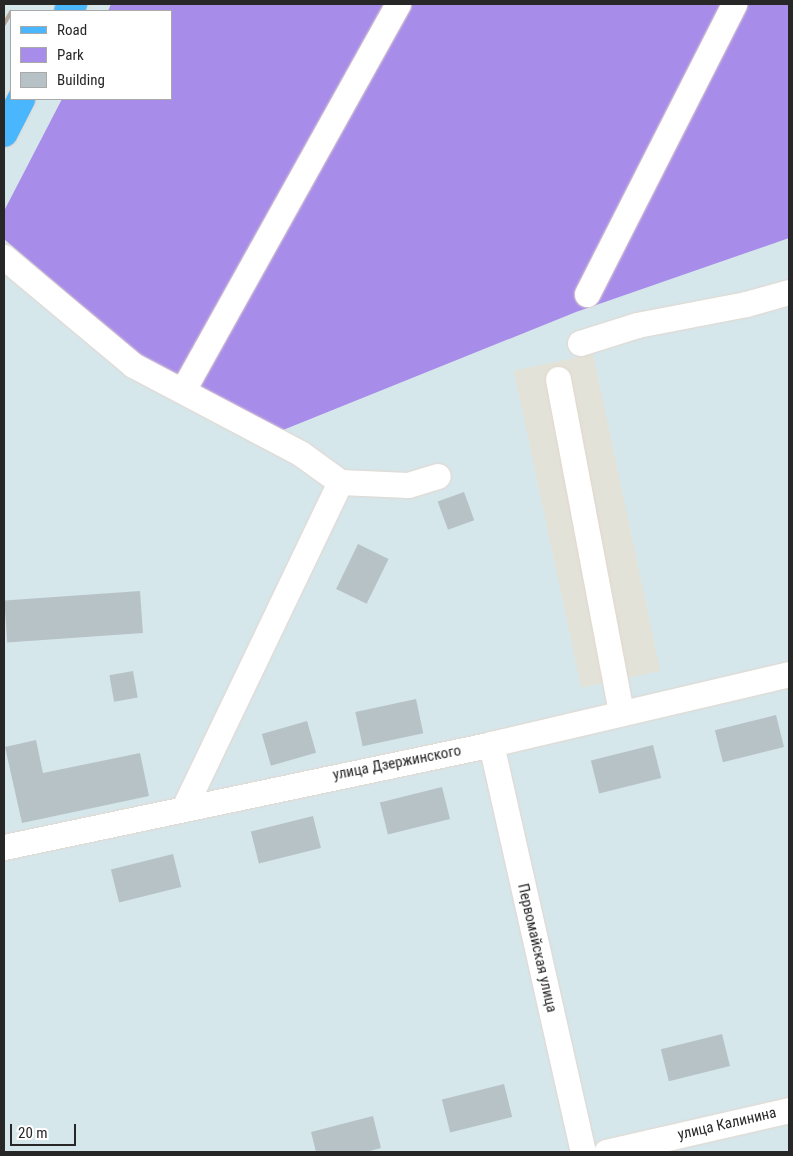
<!DOCTYPE html>
<meta charset="utf-8">
<style>
body{margin:0}
#map{position:relative;width:793px;height:1156px;overflow:hidden;background:#d6e7ec;font-family:"Roboto Condensed",sans-serif}
div>[style]{position:absolute}
.industrial>*{inset:0;background:#e3e2d8;transform-origin:0 0}
.green>*{inset:0;background:#a78ce9}
.building>*{inset:0;background:#b7c2c6;transform-origin:0 0}
.roads{filter:drop-shadow(0 0 1px #e2d6cc) drop-shadow(0 0 1px #e2d6cc)}
.minor>*{height:25px;margin:-12.5px;padding:0 12.5px;transform-origin:12.5px;border-radius:12.5px;background:#fff}
.major>*{height:28px;margin:-14px;padding:0 14px;transform-origin:14px;border-radius:14px;background:#49b6fe}
.rail>*{height:4px;margin:-2px;padding:0 2px;transform-origin:2px;border-radius:2px;background:#b4a699}
span{translate:-50% -50%;white-space:nowrap;text-align:center;line-height:1.15;-webkit-text-stroke:5px #fff;paint-order:stroke}
.street-label{font-size:15px;color:#272727}
.frame{position:absolute;inset:0;border:5px solid #272727;pointer-events:none}
.legend{position:absolute;left:10px;top:10px;width:162px;height:90px;box-sizing:border-box;background:#fff;border:1px solid #a9a9a9;margin:0;padding:6px 9px;list-style:none;font-size:15px;color:#272727}
.legend li{display:flex;align-items:center;gap:10px;height:25px}
.legend b{width:25px;border:1px solid #a9a9a9}
.scale{position:absolute;left:10px;top:1124px;width:66px;height:22px;box-sizing:border-box;border:2px solid #272727;border-top:0;padding-left:6px;font-size:15px;line-height:18px;white-space:nowrap;color:#272727;-webkit-text-stroke:4px #fff;paint-order:stroke}
</style>
<div id="map">
<div class="industrial">
<div style="left:593px;top:354px;width:324px;height:81px;rotate:78deg"></div>
</div>
<div class="green">
<div style="clip-path:polygon(111px 4px,789px 4px,789px 238px,576px 312px,283px 430px,146px 361px,4px 239px,4px 211px,62px 99px,171px 99px,171px 11px,108px 11px)"></div>
</div>
<div class="building">
<div style="left:464px;top:492px;width:30px;height:28px;rotate:70deg"></div>
<div style="left:358px;top:544px;width:34px;height:50px;rotate:26deg"></div>
<div style="left:140px;top:591px;width:42px;height:136px;rotate:86deg"></div>
<div style="left:133px;top:671px;width:27px;height:24px;rotate:80deg"></div>
<div style="left:416px;top:699px;width:35px;height:62px;rotate:78deg"></div>
<div style="left:776px;top:715px;width:33px;height:63px;rotate:76deg"></div>
<div style="left:307px;top:721px;width:33px;height:47px;rotate:74deg"></div>
<div style="clip-path:polygon(36px 740px,43px 773px,140px 753px,149px 796px,22px 823px,5px 747px)"></div>
<div style="left:653px;top:745px;width:34px;height:64px;rotate:76deg"></div>
<div style="left:442px;top:787px;width:33px;height:64px;rotate:76deg"></div>
<div style="left:313px;top:816px;width:33px;height:64px;rotate:76deg"></div>
<div style="left:173px;top:854px;width:34px;height:64px;rotate:76deg"></div>
<div style="left:722px;top:1034px;width:33px;height:63px;rotate:76deg"></div>
<div style="left:504px;top:1084px;width:34px;height:64px;rotate:76deg"></div>
<div style="clip-path:polygon(373px 1116px,381px 1148px,366px 1152px,316px 1152px,311px 1132px)"></div>
</div>
<div class="roads">
<div class="minor">
<div style="left:4px;top:257px;width:168px;rotate:39.9deg"></div>
<div style="left:133px;top:365px;width:189px;rotate:27.8deg"></div>
<div style="left:300px;top:453px;width:49px;rotate:35.9deg"></div>
<div style="left:340px;top:482px;width:359px;rotate:115.6deg"></div>
<div style="left:587px;top:294px;width:325px;rotate:-63.1deg"></div>
<div style="left:580px;top:343px;width:60px;rotate:-17.5deg"></div>
<div style="left:637px;top:325px;width:111px;rotate:-10.9deg"></div>
<div style="left:746px;top:304px;width:45px;rotate:-15.6deg"></div>
<div style="left:558px;top:379px;width:338px;rotate:79.3deg"></div>
<div style="left:183px;top:390px;width:442px;rotate:-60.9deg"></div>
<div style="left:340px;top:482px;width:68px;rotate:2.5deg"></div>
<div style="left:408px;top:485px;width:31px;rotate:-17deg"></div>
<div style="left:491px;top:744px;width:418px;rotate:77.3deg"></div>
<div style="left:4px;top:847px;width:498px;rotate:-11.9deg"></div>
<div style="left:491px;top:744px;width:306px;rotate:-13.2deg"></div>
<div style="left:606px;top:1152px;width:188px;rotate:-12.9deg"></div>
</div>
<div class="major">
<div style="left:68px;top:11px;width:9px;rotate:-54deg"></div>
<div style="left:4px;top:133px;width:38px;rotate:-63deg"></div>
</div>
</div>
<div class="rail">
<div style="left:4px;top:24px;width:14px;rotate:-60deg"></div>
</div>
<div class="street-label">
<span style="left:397px;top:763px;rotate:-11deg">улица Дзержинского</span>
<span style="left:537px;top:948px;rotate:77deg">Первомайская улица</span>
<span style="left:727px;top:1124px;rotate:-13deg">улица Калинина</span>
</div>
<div class="frame"></div>
<ul class="legend">
<li><b style="height:6px;background:#49b6fe"></b>Road</li>
<li><b style="height:14px;background:#a78ce9"></b>Park</li>
<li><b style="height:14px;background:#b7c2c6"></b>Building</li>
</ul>
<div class="scale">20 m</div>
</div>
